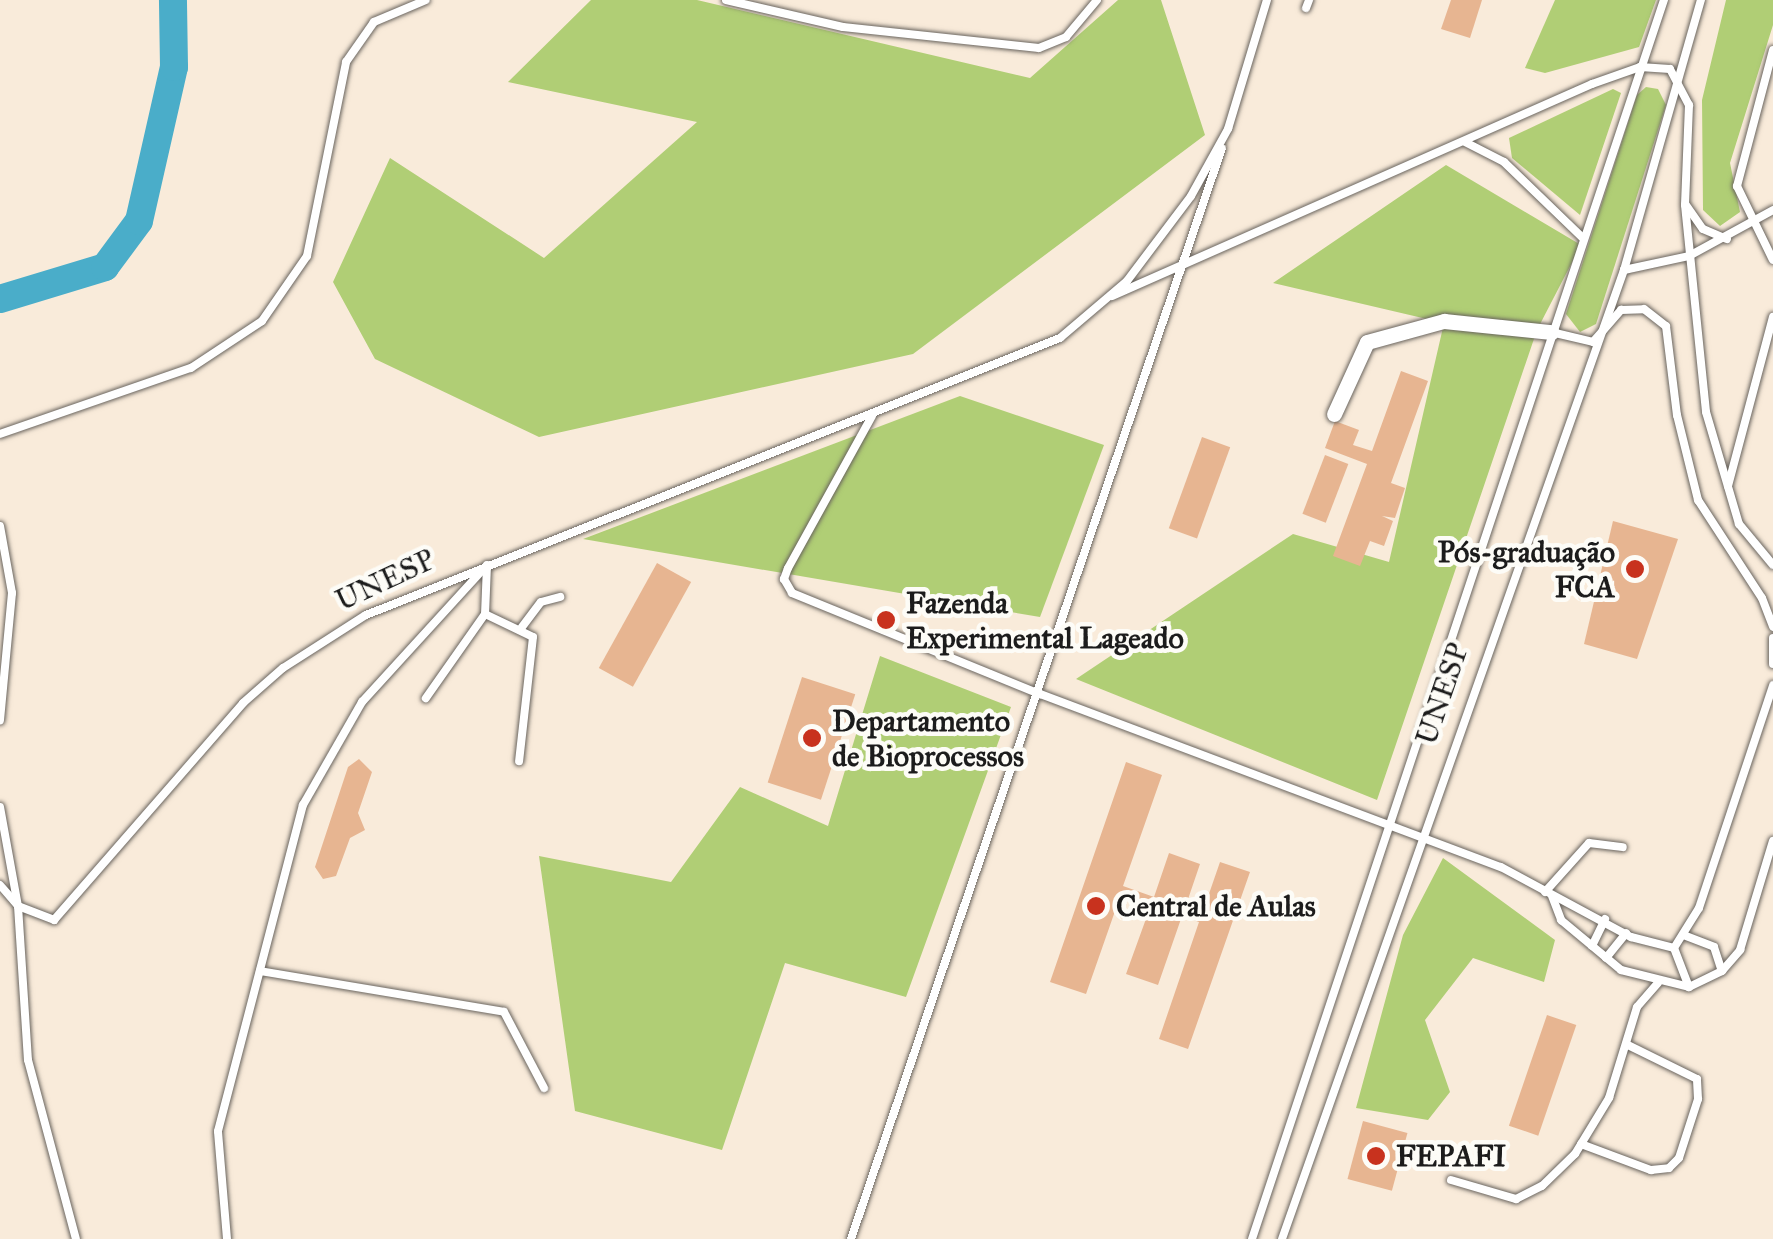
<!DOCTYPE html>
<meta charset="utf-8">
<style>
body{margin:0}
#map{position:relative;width:1773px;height:1239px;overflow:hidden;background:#f9ebda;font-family:"IM FELL Great Primer",serif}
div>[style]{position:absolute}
.green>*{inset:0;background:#b0ce75}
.river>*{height:28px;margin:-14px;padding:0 14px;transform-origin:14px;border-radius:14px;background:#4aadc9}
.building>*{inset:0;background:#e7b591;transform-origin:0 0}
.roads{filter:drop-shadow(0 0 2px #69645e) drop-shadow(0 0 2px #69645e)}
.lane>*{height:8px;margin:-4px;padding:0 4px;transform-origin:4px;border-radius:4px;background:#fff}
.street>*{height:15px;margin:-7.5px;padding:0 7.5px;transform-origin:7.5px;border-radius:7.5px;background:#fff}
.dots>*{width:28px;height:28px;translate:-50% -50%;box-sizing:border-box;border:5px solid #fdfcf7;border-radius:50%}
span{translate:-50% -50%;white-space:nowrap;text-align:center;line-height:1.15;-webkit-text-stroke:9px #fdfcf7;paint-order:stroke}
.poi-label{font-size:30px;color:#1c1c1c;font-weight:700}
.right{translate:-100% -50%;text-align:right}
.left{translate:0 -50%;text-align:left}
.street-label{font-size:30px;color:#1c1c1c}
</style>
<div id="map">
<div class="green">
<div style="clip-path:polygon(591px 0,697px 0,1030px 78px,1118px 0,1161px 0,1205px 135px,913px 354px,539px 437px,375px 359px,333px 282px,390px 158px,544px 258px,697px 122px,508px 82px)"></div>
<div style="clip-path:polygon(1555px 0,1656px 0,1639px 47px,1545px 73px,1525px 68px)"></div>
<div style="clip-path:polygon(1726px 0,1773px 0,1773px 25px,1730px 163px,1740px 212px,1720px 226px,1703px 210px,1702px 100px)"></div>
<div style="clip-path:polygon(1646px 87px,1658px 89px,1666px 105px,1596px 324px,1580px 332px,1566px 314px,1637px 95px)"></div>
<div style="clip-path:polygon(1613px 89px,1621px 93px,1580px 215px,1512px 158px,1509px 138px)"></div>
<div style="clip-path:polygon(1446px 165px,1581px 245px,1537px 330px,1377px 800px,1076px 679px,1293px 534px,1389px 562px,1444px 323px,1273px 283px)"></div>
<div style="clip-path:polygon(960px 396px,1104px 445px,1040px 617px,583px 539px)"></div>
<div style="clip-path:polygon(880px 656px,1011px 707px,906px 997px,785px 963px,722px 1150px,575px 1111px,539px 856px,671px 882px,740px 787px,828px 826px)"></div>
<div style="clip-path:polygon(1443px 858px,1555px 940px,1544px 982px,1473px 958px,1425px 1020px,1450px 1092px,1428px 1120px,1356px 1108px,1403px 935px)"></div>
</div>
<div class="river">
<div style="left:0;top:299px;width:110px;rotate:-16.9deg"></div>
<div style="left:105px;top:267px;width:57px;rotate:-53.5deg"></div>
<div style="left:139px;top:221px;width:158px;rotate:-77.2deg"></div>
<div style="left:174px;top:67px;width:67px;rotate:-90.9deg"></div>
</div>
<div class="building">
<div style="clip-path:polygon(1451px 0,1482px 0,1470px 38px,1441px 29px)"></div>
<div style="clip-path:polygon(1401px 371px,1428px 381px,1391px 483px,1405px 488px,1395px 518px,1382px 516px,1393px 521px,1384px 546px,1370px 541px,1360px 566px,1333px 556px,1367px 464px,1325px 448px,1335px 421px,1359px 430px,1353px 445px,1372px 451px)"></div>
<div style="left:1202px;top:437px;width:30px;height:97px;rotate:20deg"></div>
<div style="left:1325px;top:455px;width:25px;height:63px;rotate:21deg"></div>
<div style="clip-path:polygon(1613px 521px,1678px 539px,1637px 659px,1584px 644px)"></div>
<div style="left:657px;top:563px;width:39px;height:120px;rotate:29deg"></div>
<div style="left:802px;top:677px;width:56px;height:111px;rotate:18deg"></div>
<div style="clip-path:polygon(359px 759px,372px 772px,358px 813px,365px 830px,350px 838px,336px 876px,323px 879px,315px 867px,348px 767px)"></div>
<div style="clip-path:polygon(1126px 762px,1162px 775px,1123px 886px,1154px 897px,1169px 853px,1200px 864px,1185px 908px,1202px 914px,1220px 862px,1250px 872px,1188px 1049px,1159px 1039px,1199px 922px,1182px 916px,1158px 985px,1126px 974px,1151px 905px,1121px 894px,1086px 994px,1050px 982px)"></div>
<div style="left:1547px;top:1015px;width:31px;height:117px;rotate:19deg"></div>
<div style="left:1363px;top:1121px;width:46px;height:60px;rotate:15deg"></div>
</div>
<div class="roads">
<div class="lane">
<div style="left:726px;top:0;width:120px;rotate:13deg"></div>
<div style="left:843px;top:27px;width:197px;rotate:6.1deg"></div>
<div style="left:1039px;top:48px;width:29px;rotate:-22deg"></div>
<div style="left:1066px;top:37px;width:48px;rotate:-50deg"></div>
<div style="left:1306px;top:8px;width:9px;rotate:-69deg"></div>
<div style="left:1773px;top:50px;width:141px;rotate:104.8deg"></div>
<div style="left:1737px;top:186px;width:82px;rotate:64.1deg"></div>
<div style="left:1465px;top:142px;width:44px;rotate:27.1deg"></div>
<div style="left:1504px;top:162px;width:110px;rotate:43.9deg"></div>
<div style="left:1686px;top:205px;width:29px;rotate:55deg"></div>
<div style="left:1703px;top:229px;width:26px;rotate:23deg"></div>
<div style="left:1624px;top:270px;width:66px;rotate:-12.2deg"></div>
<div style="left:1689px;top:256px;width:96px;rotate:-28.7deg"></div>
<div style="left:1112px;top:296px;width:525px;rotate:-23.83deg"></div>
<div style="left:1592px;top:84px;width:51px;rotate:-19.5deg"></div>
<div style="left:1640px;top:67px;width:30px;rotate:4deg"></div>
<div style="left:1670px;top:69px;width:41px;rotate:62.2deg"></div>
<div style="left:1689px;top:105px;width:100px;rotate:92.3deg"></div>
<div style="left:1685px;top:205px;width:208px;rotate:84.2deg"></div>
<div style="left:1706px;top:412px;width:117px;rotate:73.6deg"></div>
<div style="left:1739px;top:524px;width:53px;rotate:50.3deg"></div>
<div style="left:1551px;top:332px;width:43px;rotate:13.4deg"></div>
<div style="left:1593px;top:342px;width:43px;rotate:-48.8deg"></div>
<div style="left:1621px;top:310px;width:23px;rotate:-2deg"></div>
<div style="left:1644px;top:309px;width:28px;rotate:38deg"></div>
<div style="left:1666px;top:326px;width:90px;rotate:83deg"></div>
<div style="left:1677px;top:415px;width:88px;rotate:76.1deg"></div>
<div style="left:1698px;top:500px;width:117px;rotate:56.9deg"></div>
<div style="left:1762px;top:598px;width:31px;rotate:69deg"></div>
<div style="left:872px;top:416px;width:174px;rotate:118.9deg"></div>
<div style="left:788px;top:568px;width:12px;rotate:110deg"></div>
<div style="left:784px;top:579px;width:16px;rotate:60deg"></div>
<div style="left:792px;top:593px;width:268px;rotate:22.2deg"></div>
<div style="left:1040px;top:694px;width:492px;rotate:20.6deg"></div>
<div style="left:1501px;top:867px;width:148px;rotate:28.3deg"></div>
<div style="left:1631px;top:937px;width:44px;rotate:14.3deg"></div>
<div style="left:0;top:434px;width:202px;rotate:-19.1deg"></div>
<div style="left:191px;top:368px;width:85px;rotate:-33.5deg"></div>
<div style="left:262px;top:321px;width:79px;rotate:-55.3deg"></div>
<div style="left:307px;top:256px;width:198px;rotate:-78.6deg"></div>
<div style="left:346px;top:62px;width:49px;rotate:-55deg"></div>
<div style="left:374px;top:22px;width:56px;rotate:-22.9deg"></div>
<div style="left:1728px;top:486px;width:175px;rotate:-75.1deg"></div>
<div style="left:0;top:526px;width:68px;rotate:79.8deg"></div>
<div style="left:12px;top:593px;width:128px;rotate:95.4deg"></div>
<div style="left:485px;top:614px;width:53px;rotate:25.6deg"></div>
<div style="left:533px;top:637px;width:125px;rotate:96.4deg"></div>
<div style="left:522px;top:627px;width:31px;rotate:-53deg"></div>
<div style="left:541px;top:602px;width:20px;rotate:-15deg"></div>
<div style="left:1773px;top:638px;width:26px;rotate:90deg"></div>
<div style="left:0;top:807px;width:101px;rotate:79.7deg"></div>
<div style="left:18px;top:906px;width:39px;rotate:21deg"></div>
<div style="left:54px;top:920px;width:288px;rotate:-48.9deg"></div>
<div style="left:243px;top:703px;width:53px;rotate:-41.2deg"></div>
<div style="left:283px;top:668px;width:98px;rotate:-32.6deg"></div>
<div style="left:366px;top:615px;width:747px;rotate:-21.76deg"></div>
<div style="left:1060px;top:338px;width:88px;rotate:-40.4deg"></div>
<div style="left:1127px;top:281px;width:106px;rotate:-53deg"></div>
<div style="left:1191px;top:196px;width:77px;rotate:-61.1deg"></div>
<div style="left:1228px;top:129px;width:135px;rotate:-73.2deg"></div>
<div style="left:0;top:885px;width:28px;rotate:49deg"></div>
<div style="left:18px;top:906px;width:154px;rotate:86.3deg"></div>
<div style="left:28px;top:1060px;width:185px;rotate:75deg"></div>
<div style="left:1545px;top:892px;width:66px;rotate:-48.1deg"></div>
<div style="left:1589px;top:843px;width:34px;rotate:7deg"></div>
<div style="left:1552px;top:896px;width:26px;rotate:69deg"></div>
<div style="left:1561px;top:920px;width:78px;rotate:39.8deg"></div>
<div style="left:1621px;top:970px;width:70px;rotate:14deg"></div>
<div style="left:1689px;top:987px;width:37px;rotate:-26deg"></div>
<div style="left:1722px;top:971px;width:28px;rotate:-49deg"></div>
<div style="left:1740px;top:950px;width:114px;rotate:-73.2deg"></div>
<div style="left:1686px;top:936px;width:30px;rotate:21deg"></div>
<div style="left:1714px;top:947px;width:25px;rotate:72deg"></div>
<div style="left:1592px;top:946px;width:30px;rotate:-64deg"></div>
<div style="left:1674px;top:948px;width:47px;rotate:-58deg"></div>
<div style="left:1699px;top:908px;width:235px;rotate:-71.6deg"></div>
<div style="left:1674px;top:948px;width:42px;rotate:69deg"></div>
<div style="left:1606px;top:958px;width:32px;rotate:-51deg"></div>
<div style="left:260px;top:971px;width:247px;rotate:9.5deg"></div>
<div style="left:504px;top:1012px;width:86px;rotate:62.2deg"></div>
<div style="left:1581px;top:1144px;width:75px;rotate:20.4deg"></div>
<div style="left:1651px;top:1170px;width:18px;rotate:-6deg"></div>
<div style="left:1669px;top:1168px;width:14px;rotate:-45deg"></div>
<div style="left:1679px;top:1158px;width:62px;rotate:-72.1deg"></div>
<div style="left:1698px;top:1099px;width:20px;rotate:-93deg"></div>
<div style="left:1697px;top:1079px;width:79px;rotate:-153.8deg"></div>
<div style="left:1451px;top:1180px;width:68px;rotate:16.3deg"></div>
<div style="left:1516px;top:1199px;width:29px;rotate:-27deg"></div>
<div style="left:1542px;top:1186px;width:46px;rotate:-44.1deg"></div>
<div style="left:1575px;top:1154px;width:66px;rotate:-58.7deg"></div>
<div style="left:1609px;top:1098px;width:95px;rotate:-72.9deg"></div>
<div style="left:1637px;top:1007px;width:32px;rotate:-49deg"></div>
<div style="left:227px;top:1239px;width:108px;rotate:-94.8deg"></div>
<div style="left:218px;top:1131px;width:337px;rotate:-75.4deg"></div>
<div style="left:303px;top:805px;width:119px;rotate:-60.2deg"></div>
<div style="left:362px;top:702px;width:185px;rotate:-47.6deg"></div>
<div style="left:487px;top:565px;width:49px;rotate:92.3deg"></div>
<div style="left:485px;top:614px;width:103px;rotate:125.1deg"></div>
<div style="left:851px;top:1239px;width:1152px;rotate:-71.22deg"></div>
<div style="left:1252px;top:1239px;width:1306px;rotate:-71.61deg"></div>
<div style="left:1282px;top:1239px;width:1028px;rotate:-70.56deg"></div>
<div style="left:1624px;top:270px;width:281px;rotate:-74.1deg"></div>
</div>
<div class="street">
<div style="left:1334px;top:414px;width:79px;rotate:-65.4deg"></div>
<div style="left:1367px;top:342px;width:80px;rotate:-15.3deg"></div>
<div style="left:1444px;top:321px;width:108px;rotate:5.9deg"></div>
</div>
</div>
<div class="dots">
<div style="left:1635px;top:569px;background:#c8321e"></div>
<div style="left:886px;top:620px;background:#c8321e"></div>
<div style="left:812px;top:738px;background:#c8321e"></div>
<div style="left:1096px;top:906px;background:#c8321e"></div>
<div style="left:1376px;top:1156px;background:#c8321e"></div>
</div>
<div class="poi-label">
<span class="right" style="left:1615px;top:569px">Pós-graduação<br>FCA</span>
<span class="left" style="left:906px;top:620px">Fazenda<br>Experimental Lageado</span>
<span class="left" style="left:832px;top:738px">Departamento<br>de Bioprocessos</span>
<span class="left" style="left:1116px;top:906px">Central de Aulas</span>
<span class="left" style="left:1396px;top:1156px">FEPAFI</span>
</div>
<div class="street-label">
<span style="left:385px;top:580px;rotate:-25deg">UNESP</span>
<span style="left:1442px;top:694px;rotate:-71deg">UNESP</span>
</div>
</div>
